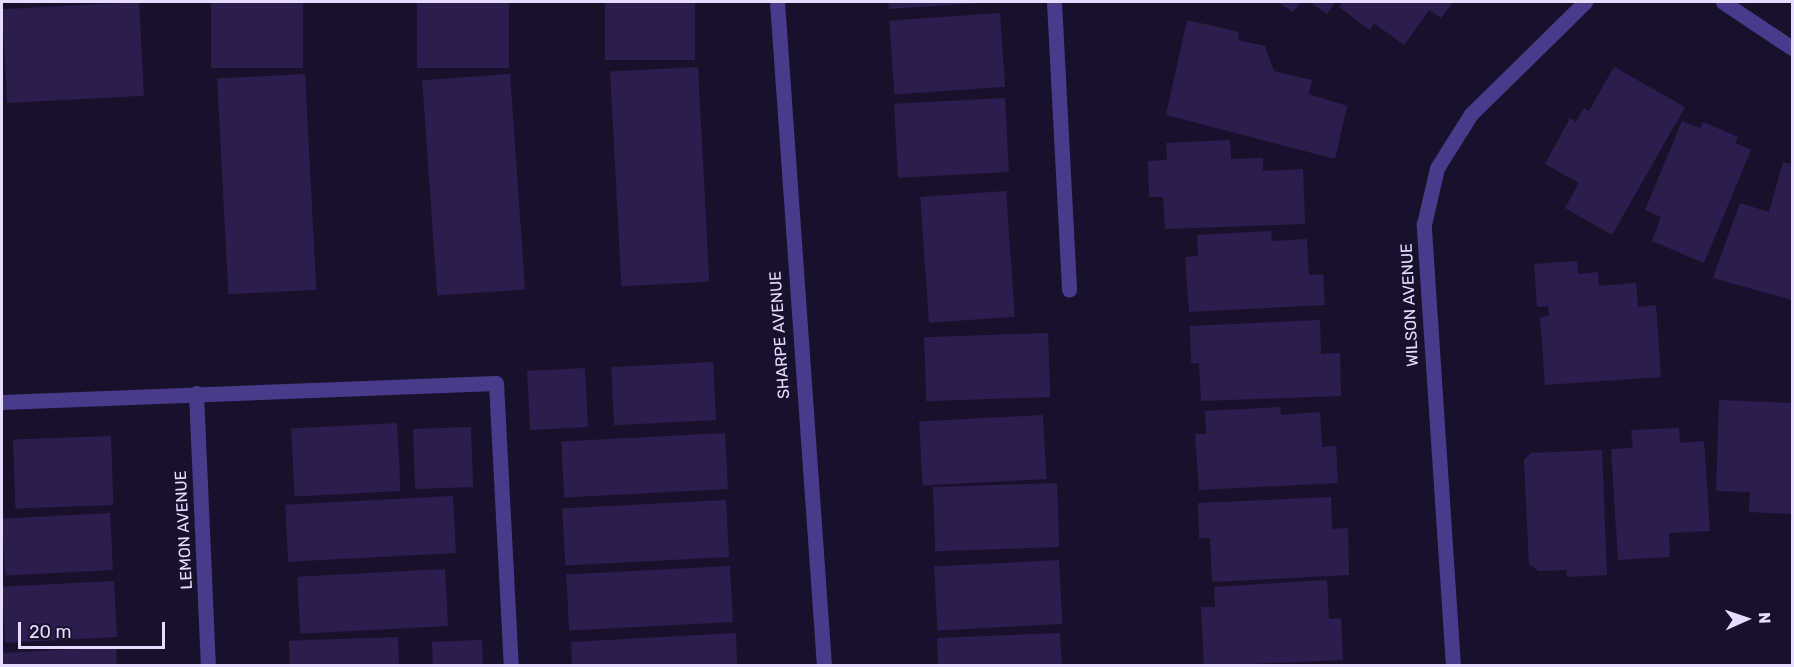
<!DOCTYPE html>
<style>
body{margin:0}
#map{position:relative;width:1794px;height:667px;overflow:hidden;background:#19112c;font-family:Rubik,sans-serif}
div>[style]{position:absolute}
.building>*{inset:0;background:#2d1d4e;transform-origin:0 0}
.service>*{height:15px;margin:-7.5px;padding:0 7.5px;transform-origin:7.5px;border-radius:7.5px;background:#493b8c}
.minor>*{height:15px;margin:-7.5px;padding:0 7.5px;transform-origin:7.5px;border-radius:7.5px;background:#493b8c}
span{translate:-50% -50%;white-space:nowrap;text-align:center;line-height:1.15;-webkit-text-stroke:6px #19112c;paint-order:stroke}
.street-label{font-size:16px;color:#e5dcff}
.frame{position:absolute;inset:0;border:3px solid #e5dcff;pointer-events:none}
.north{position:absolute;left:1716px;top:589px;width:60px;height:60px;-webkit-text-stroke:4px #19112c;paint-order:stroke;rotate:87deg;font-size:16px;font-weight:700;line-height:24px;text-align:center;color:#e5dcff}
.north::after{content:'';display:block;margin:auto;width:21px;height:27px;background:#e5dcff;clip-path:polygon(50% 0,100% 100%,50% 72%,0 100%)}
.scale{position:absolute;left:18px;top:622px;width:147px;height:27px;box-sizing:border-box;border:3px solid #e5dcff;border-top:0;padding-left:8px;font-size:18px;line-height:21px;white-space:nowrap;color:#e5dcff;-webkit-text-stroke:4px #19112c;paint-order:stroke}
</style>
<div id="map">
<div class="building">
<div style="left:139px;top:2px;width:94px;height:137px;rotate:87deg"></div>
<div style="left:211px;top:2px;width:92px;height:66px"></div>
<div style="left:417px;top:2px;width:92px;height:66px"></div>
<div style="left:605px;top:2px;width:90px;height:58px"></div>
<div style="clip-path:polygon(888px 2px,979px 2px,979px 3px,889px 9px)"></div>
<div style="clip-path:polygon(1278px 2px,1301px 2px,1293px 12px)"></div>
<div style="clip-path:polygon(1310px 2px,1335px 2px,1327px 14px)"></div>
<div style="clip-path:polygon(1343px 2px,1453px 2px,1441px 18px,1429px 10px,1404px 45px,1374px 23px,1370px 30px,1339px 7px)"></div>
<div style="left:1000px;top:13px;width:74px;height:111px;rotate:86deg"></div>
<div style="clip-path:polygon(1187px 20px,1239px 32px,1238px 40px,1265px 46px,1274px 71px,1312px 80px,1309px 94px,1347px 106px,1335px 159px,1166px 115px)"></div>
<div style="left:698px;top:67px;width:215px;height:88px;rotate:87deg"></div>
<div style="clip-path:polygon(1614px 67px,1685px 107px,1612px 235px,1565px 208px,1579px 183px,1545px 164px,1570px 118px,1576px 122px,1584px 108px,1589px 111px)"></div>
<div style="left:305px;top:74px;width:216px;height:88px;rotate:87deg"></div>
<div style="left:510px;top:74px;width:216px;height:88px;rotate:86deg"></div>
<div style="left:1005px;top:98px;width:74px;height:111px;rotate:87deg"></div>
<div style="clip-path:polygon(1682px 121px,1700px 128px,1703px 122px,1738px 137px,1735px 143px,1751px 150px,1704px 263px,1652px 241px,1661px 217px,1645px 210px)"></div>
<div style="clip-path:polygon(1230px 140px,1231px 159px,1263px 158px,1263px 171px,1303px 169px,1305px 224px,1165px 229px,1163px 197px,1149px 197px,1148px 161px,1167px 160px,1166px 143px)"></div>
<div style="clip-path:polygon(1783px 162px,1792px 164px,1792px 300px,1713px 278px,1740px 203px,1769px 212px)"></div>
<div style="left:1006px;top:191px;width:126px;height:86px;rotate:86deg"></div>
<div style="clip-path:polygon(1271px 231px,1272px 241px,1307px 239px,1309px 275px,1323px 274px,1325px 305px,1189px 312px,1185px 257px,1198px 256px,1197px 235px)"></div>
<div style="clip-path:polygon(1577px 261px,1578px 274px,1598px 272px,1599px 286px,1636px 283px,1638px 307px,1656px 305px,1661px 377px,1545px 385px,1540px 317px,1549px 316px,1548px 306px,1537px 307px,1534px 264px)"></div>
<div style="clip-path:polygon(1320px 320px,1321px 354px,1340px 353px,1341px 396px,1201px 401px,1199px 363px,1191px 363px,1190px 326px)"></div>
<div style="left:1048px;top:333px;width:64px;height:124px;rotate:88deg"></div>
<div style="left:713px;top:362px;width:58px;height:102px;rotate:87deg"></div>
<div style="left:585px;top:368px;width:59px;height:58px;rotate:87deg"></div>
<div style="clip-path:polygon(1719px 400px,1792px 403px,1792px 514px,1749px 512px,1750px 492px,1716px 491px)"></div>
<div style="clip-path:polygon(1280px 407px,1281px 415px,1320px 412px,1322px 447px,1336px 446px,1338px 483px,1199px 490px,1195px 434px,1206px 434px,1205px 411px)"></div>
<div style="left:1043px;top:415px;width:64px;height:124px;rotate:87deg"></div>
<div style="left:397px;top:423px;width:68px;height:106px;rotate:87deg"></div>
<div style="left:471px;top:427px;width:60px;height:58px;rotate:88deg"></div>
<div style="clip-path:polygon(1679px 428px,1680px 443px,1704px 441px,1710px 531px,1669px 533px,1670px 557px,1618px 560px,1611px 449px,1633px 448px,1631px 430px)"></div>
<div style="left:725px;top:433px;width:56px;height:164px;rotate:87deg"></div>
<div style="left:111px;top:436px;width:69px;height:98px;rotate:88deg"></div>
<div style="clip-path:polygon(1602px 450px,1607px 575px,1567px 577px,1566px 570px,1539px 571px,1529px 565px,1524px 460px,1531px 453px)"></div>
<div style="left:1057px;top:483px;width:64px;height:124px;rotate:88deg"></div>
<div style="left:453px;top:496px;width:57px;height:168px;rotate:87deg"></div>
<div style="clip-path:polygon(1331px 497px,1332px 529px,1348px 528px,1349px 575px,1212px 582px,1210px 538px,1199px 538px,1198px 503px)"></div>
<div style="left:726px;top:500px;width:57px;height:164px;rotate:87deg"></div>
<div style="left:110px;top:513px;width:57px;height:108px;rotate:87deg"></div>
<div style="left:1059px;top:560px;width:64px;height:125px;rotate:87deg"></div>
<div style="left:730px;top:566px;width:56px;height:164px;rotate:87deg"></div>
<div style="left:445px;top:569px;width:57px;height:148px;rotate:87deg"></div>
<div style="clip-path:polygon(1327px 580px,1329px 619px,1341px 618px,1343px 660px,1204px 666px,1201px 607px,1215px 607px,1214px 587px)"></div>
<div style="left:114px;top:581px;width:56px;height:112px;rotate:87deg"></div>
<div style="clip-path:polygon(736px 633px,737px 666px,572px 666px,571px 642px)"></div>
<div style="clip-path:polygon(1060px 633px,1062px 666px,938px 666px,937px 638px)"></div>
<div style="left:398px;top:637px;width:29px;height:109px;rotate:88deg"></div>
<div style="left:482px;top:640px;width:26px;height:50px;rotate:88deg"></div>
<div style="clip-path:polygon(116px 647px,117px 666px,2px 666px,2px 653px)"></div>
</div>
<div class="service">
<div style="left:1054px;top:2px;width:288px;rotate:87deg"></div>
<div style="left:2px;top:402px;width:494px;rotate:-2.2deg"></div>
<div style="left:496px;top:383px;width:283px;rotate:87deg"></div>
</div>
<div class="minor">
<div style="left:777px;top:2px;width:666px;rotate:85.95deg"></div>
<div style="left:1723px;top:2px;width:83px;rotate:33.7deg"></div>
<div style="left:196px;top:393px;width:273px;rotate:87.5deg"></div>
<div style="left:1453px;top:666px;width:443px;rotate:-93.8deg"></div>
<div style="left:1424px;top:224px;width:57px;rotate:-76.9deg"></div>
<div style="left:1437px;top:168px;width:64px;rotate:-57.8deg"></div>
<div style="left:1471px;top:114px;width:160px;rotate:-44.5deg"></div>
</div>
<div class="street-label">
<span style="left:1410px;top:305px;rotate:-93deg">WILSON AVENUE</span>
<span style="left:780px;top:335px;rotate:-94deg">SHARPE AVENUE</span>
<span style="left:184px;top:530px;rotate:-93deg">LEMON AVENUE</span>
</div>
<div class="frame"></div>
<div class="north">N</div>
<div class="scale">20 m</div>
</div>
